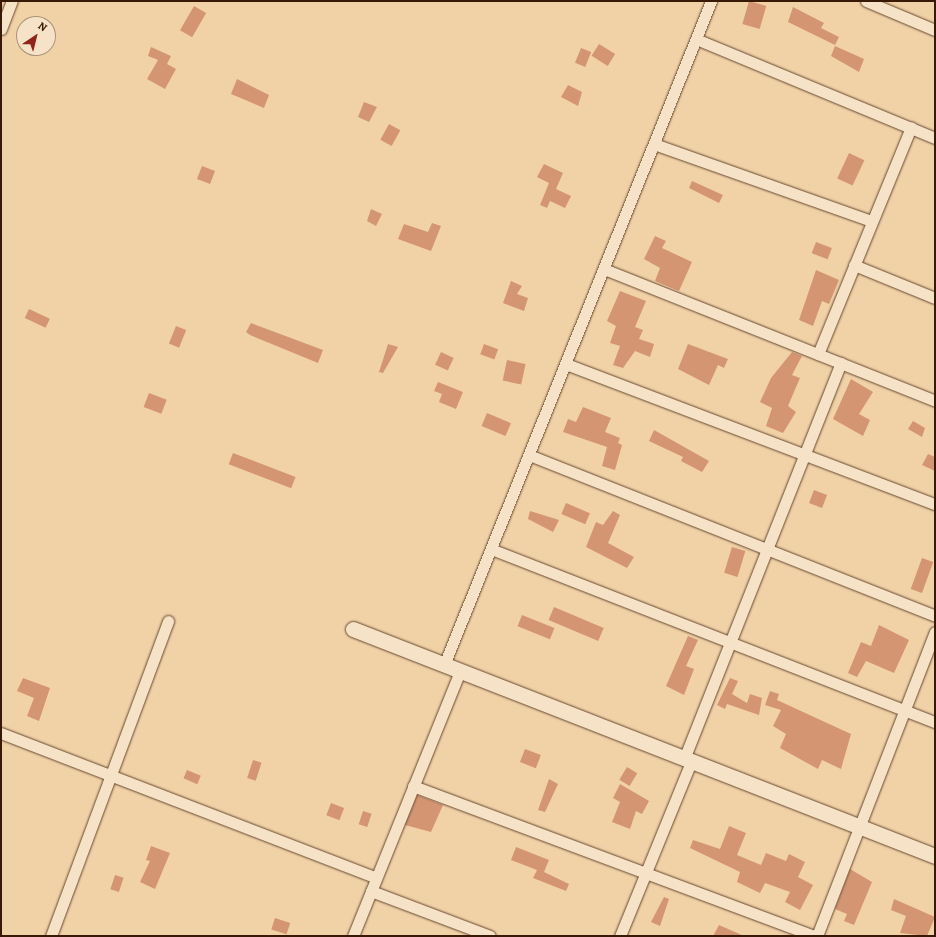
<!DOCTYPE html>
<style>
body{margin:0}
#map{position:relative;width:936px;height:937px;overflow:hidden;background:#f1d2a7;font-family:Alegreya,serif}
div>[style]{position:absolute}
.building>*{inset:0;background:#d49573;transform-origin:0 0}
.roads{filter:drop-shadow(0 0 1px #66472e) drop-shadow(0 0 1px #66472e)}
.street>*{height:11px;margin:-5.5px;padding:0 5.5px;transform-origin:5.5px;border-radius:5.5px;background:#f6e2c6}
.secondary>*{height:15px;margin:-7.5px;padding:0 7.5px;transform-origin:7.5px;border-radius:7.5px;background:#f6e2c6}
span{translate:-50% -50%;white-space:nowrap;text-align:center;line-height:1.15;-webkit-text-stroke:4px #f6e2c6;paint-order:stroke}
.frame{position:absolute;inset:0;border:2px solid #381906;pointer-events:none}
.north{position:absolute;left:16px;top:16px;width:40px;height:40px;box-sizing:border-box;background:#f6e2c6;border:1px solid #aa9279;border-radius:50%;rotate:35deg;font-size:11px;font-weight:700;line-height:16px;text-align:center;color:#381906}
.north::after{content:'';display:block;margin:auto;width:14px;height:18px;background:#8f2418;clip-path:polygon(50% 0,100% 100%,50% 72%,0 100%)}
</style>
<div id="map">
<div class="building">
<div style="left:749px;top:1px;width:18px;height:24px;rotate:16deg"></div>
<div style="left:194px;top:6px;width:14px;height:28px;rotate:30deg"></div>
<div style="clip-path:polygon(793px 7px,824px 23px,821px 28px,839px 37px,835px 45px,788px 22px)"></div>
<div style="left:599px;top:44px;width:19px;height:14px;rotate:32deg"></div>
<div style="clip-path:polygon(835px 46px,864px 59px,859px 72px,831px 56px)"></div>
<div style="clip-path:polygon(151px 47px,171px 56px,167px 64px,176px 69px,165px 89px,147px 79px,158px 60px,148px 56px)"></div>
<div style="left:581px;top:48px;width:11px;height:16px;rotate:22deg"></div>
<div style="clip-path:polygon(237px 79px,269px 95px,264px 108px,231px 94px)"></div>
<div style="clip-path:polygon(568px 85px,582px 92px,578px 106px,561px 97px)"></div>
<div style="clip-path:polygon(364px 102px,377px 107px,369px 122px,358px 117px)"></div>
<div style="left:389px;top:124px;width:13px;height:18px;rotate:29deg"></div>
<div style="left:849px;top:153px;width:17px;height:28px;rotate:25deg"></div>
<div style="clip-path:polygon(544px 164px,563px 173px,556px 189px,571px 196px,565px 208px,550px 201px,547px 208px,540px 205px,549px 183px,537px 177px)"></div>
<div style="left:202px;top:166px;width:14px;height:14px;rotate:21deg"></div>
<div style="clip-path:polygon(692px 181px,723px 195px,719px 203px,689px 188px)"></div>
<div style="clip-path:polygon(371px 209px,382px 214px,376px 226px,367px 221px)"></div>
<div style="clip-path:polygon(432px 223px,441px 226px,431px 251px,398px 239px,404px 224px,428px 232px)"></div>
<div style="clip-path:polygon(655px 236px,666px 241px,662px 248px,692px 262px,679px 291px,655px 281px,660px 268px,644px 259px)"></div>
<div style="left:816px;top:242px;width:17px;height:12px;rotate:21deg"></div>
<div style="clip-path:polygon(816px 270px,839px 280px,829px 304px,822px 301px,813px 326px,799px 320px)"></div>
<div style="clip-path:polygon(511px 281px,522px 286px,517px 294px,528px 298px,524px 311px,503px 303px)"></div>
<div style="clip-path:polygon(620px 291px,646px 301px,635px 327px,643px 330px,639px 339px,654px 344px,650px 357px,635px 351px,623px 368px,613px 365px,620px 346px,610px 343px,616px 326px,607px 321px)"></div>
<div style="left:29px;top:309px;width:23px;height:10px;rotate:25deg"></div>
<div style="clip-path:polygon(251px 323px,323px 350px,318px 363px,250px 335px,246px 332px)"></div>
<div style="left:176px;top:326px;width:11px;height:19px;rotate:22deg"></div>
<div style="clip-path:polygon(388px 344px,398px 347px,383px 373px,379px 372px)"></div>
<div style="left:484px;top:344px;width:15px;height:11px;rotate:20deg"></div>
<div style="clip-path:polygon(688px 344px,728px 359px,724px 368px,718px 365px,709px 385px,678px 369px)"></div>
<div style="left:441px;top:352px;width:14px;height:14px;rotate:25deg"></div>
<div style="clip-path:polygon(792px 352px,802px 356px,792px 375px,800px 378px,788px 406px,796px 412px,783px 433px,766px 426px,772px 408px,760px 402px,771px 378px)"></div>
<div style="left:507px;top:360px;width:19px;height:21px;rotate:12deg"></div>
<div style="clip-path:polygon(851px 379px,873px 392px,859px 414px,870px 420px,863px 436px,833px 419px)"></div>
<div style="clip-path:polygon(438px 382px,463px 392px,456px 409px,439px 402px,442px 394px,434px 391px)"></div>
<div style="left:149px;top:393px;width:19px;height:15px;rotate:21deg"></div>
<div style="clip-path:polygon(583px 407px,611px 418px,605px 432px,620px 438px,618px 443px,622px 445px,615px 470px,602px 466px,607px 447px,563px 432px,568px 419px,576px 422px)"></div>
<div style="left:487px;top:413px;width:26px;height:14px;rotate:23deg"></div>
<div style="clip-path:polygon(913px 421px,925px 428px,922px 437px,908px 429px)"></div>
<div style="clip-path:polygon(654px 430px,709px 461px,702px 472px,681px 461px,683px 457px,649px 441px)"></div>
<div style="left:233px;top:453px;width:67px;height:12px;rotate:21deg"></div>
<div style="clip-path:polygon(928px 454px,935px 457px,935px 471px,922px 465px)"></div>
<div style="left:814px;top:490px;width:14px;height:14px;rotate:21deg"></div>
<div style="left:566px;top:503px;width:26px;height:12px;rotate:23deg"></div>
<div style="clip-path:polygon(530px 511px,559px 520px,553px 532px,528px 519px)"></div>
<div style="clip-path:polygon(613px 511px,620px 515px,608px 543px,634px 557px,627px 568px,586px 547px,596px 522px,603px 525px)"></div>
<div style="left:732px;top:547px;width:14px;height:27px;rotate:17deg"></div>
<div style="left:922px;top:558px;width:12px;height:33px;rotate:20deg"></div>
<div style="left:554px;top:607px;width:54px;height:14px;rotate:23deg"></div>
<div style="left:522px;top:615px;width:35px;height:12px;rotate:22deg"></div>
<div style="clip-path:polygon(879px 625px,909px 640px,894px 673px,866px 661px,857px 677px,848px 673px,861px 642px,871px 646px)"></div>
<div style="clip-path:polygon(688px 636px,698px 640px,686px 666px,694px 669px,684px 695px,666px 686px)"></div>
<div style="clip-path:polygon(23px 678px,50px 688px,39px 721px,27px 716px,34px 698px,17px 691px)"></div>
<div style="clip-path:polygon(730px 678px,738px 681px,732px 694px,747px 703px,750px 694px,762px 698px,759px 715px,727px 704px,725px 709px,717px 705px)"></div>
<div style="clip-path:polygon(770px 691px,779px 694px,777px 700px,851px 734px,841px 769px,822px 760px,818px 769px,780px 748px,786px 734px,773px 726px,781px 710px,765px 705px)"></div>
<div style="left:525px;top:749px;width:17px;height:14px;rotate:21deg"></div>
<div style="left:253px;top:760px;width:9px;height:19px;rotate:18deg"></div>
<div style="left:627px;top:767px;width:12px;height:15px;rotate:31deg"></div>
<div style="left:187px;top:770px;width:15px;height:9px;rotate:23deg"></div>
<div style="clip-path:polygon(549px 779px,558px 784px,545px 812px,538px 810px)"></div>
<div style="clip-path:polygon(620px 784px,649px 801px,642px 814px,636px 811px,630px 829px,612px 822px,620px 802px,613px 798px)"></div>
<div style="clip-path:polygon(417px 795px,443px 805px,431px 832px,405px 825px)"></div>
<div style="left:331px;top:803px;width:14px;height:13px;rotate:21deg"></div>
<div style="left:363px;top:811px;width:9px;height:14px;rotate:18deg"></div>
<div style="clip-path:polygon(729px 826px,746px 833px,737px 855px,761px 865px,766px 853px,786px 861px,789px 854px,805px 862px,798px 877px,813px 885px,800px 910px,785px 902px,790px 892px,765px 883px,760px 893px,737px 882px,740px 872px,690px 848px,693px 840px,720px 849px)"></div>
<div style="clip-path:polygon(151px 846px,170px 853px,155px 889px,140px 882px,150px 861px,146px 860px)"></div>
<div style="clip-path:polygon(516px 847px,549px 860px,544px 872px,569px 884px,566px 891px,533px 878px,537px 870px,511px 860px)"></div>
<div style="clip-path:polygon(850px 869px,872px 882px,854px 925px,844px 921px,847px 914px,835px 909px)"></div>
<div style="left:115px;top:875px;width:9px;height:15px;rotate:18deg"></div>
<div style="clip-path:polygon(664px 897px,669px 899px,660px 926px,651px 922px)"></div>
<div style="clip-path:polygon(894px 899px,935px 917px,927px 936px,900px 933px,906px 916px,891px 910px)"></div>
<div style="left:275px;top:918px;width:16px;height:12px;rotate:18deg"></div>
<div style="clip-path:polygon(719px 925px,744px 936px,713px 936px)"></div>
</div>
<div class="roads">
<div class="street">
<div style="left:866px;top:1px;width:75px;rotate:22.8deg"></div>
<div style="left:1px;top:29px;width:30px;rotate:-69deg"></div>
<div style="left:696px;top:39px;width:259px;rotate:22.5deg"></div>
<div style="left:654px;top:144px;width:231px;rotate:19.5deg"></div>
<div style="left:854px;top:265px;width:87px;rotate:22.2deg"></div>
<div style="left:604px;top:269px;width:356px;rotate:21.7deg"></div>
<div style="left:818px;top:354px;width:245px;rotate:-67.7deg"></div>
<div style="left:566px;top:364px;width:395px;rotate:20.8deg"></div>
<div style="left:529px;top:455px;width:437px;rotate:21.6deg"></div>
<div style="left:491px;top:549px;width:477px;rotate:21.3deg"></div>
<div style="left:444px;top:665px;width:716px;rotate:-68.09deg"></div>
<div style="left:1px;top:733px;width:402px;rotate:21.1deg"></div>
<div style="left:684px;top:759px;width:426px;rotate:-68.4deg"></div>
<div style="left:413px;top:786px;width:428px;rotate:20.5deg"></div>
<div style="left:371px;top:891px;width:127px;rotate:20.7deg"></div>
<div style="left:51px;top:936px;width:336px;rotate:-69.6deg"></div>
<div style="left:353px;top:936px;width:286px;rotate:-68deg"></div>
<div style="left:620px;top:936px;width:188px;rotate:-67.8deg"></div>
<div style="left:817px;top:936px;width:326px;rotate:-68.8deg"></div>
</div>
<div class="secondary">
<div style="left:353px;top:629px;width:625px;rotate:21.31deg"></div>
</div>
</div>
<div class="frame"></div>
<div class="north">N</div>
</div>
